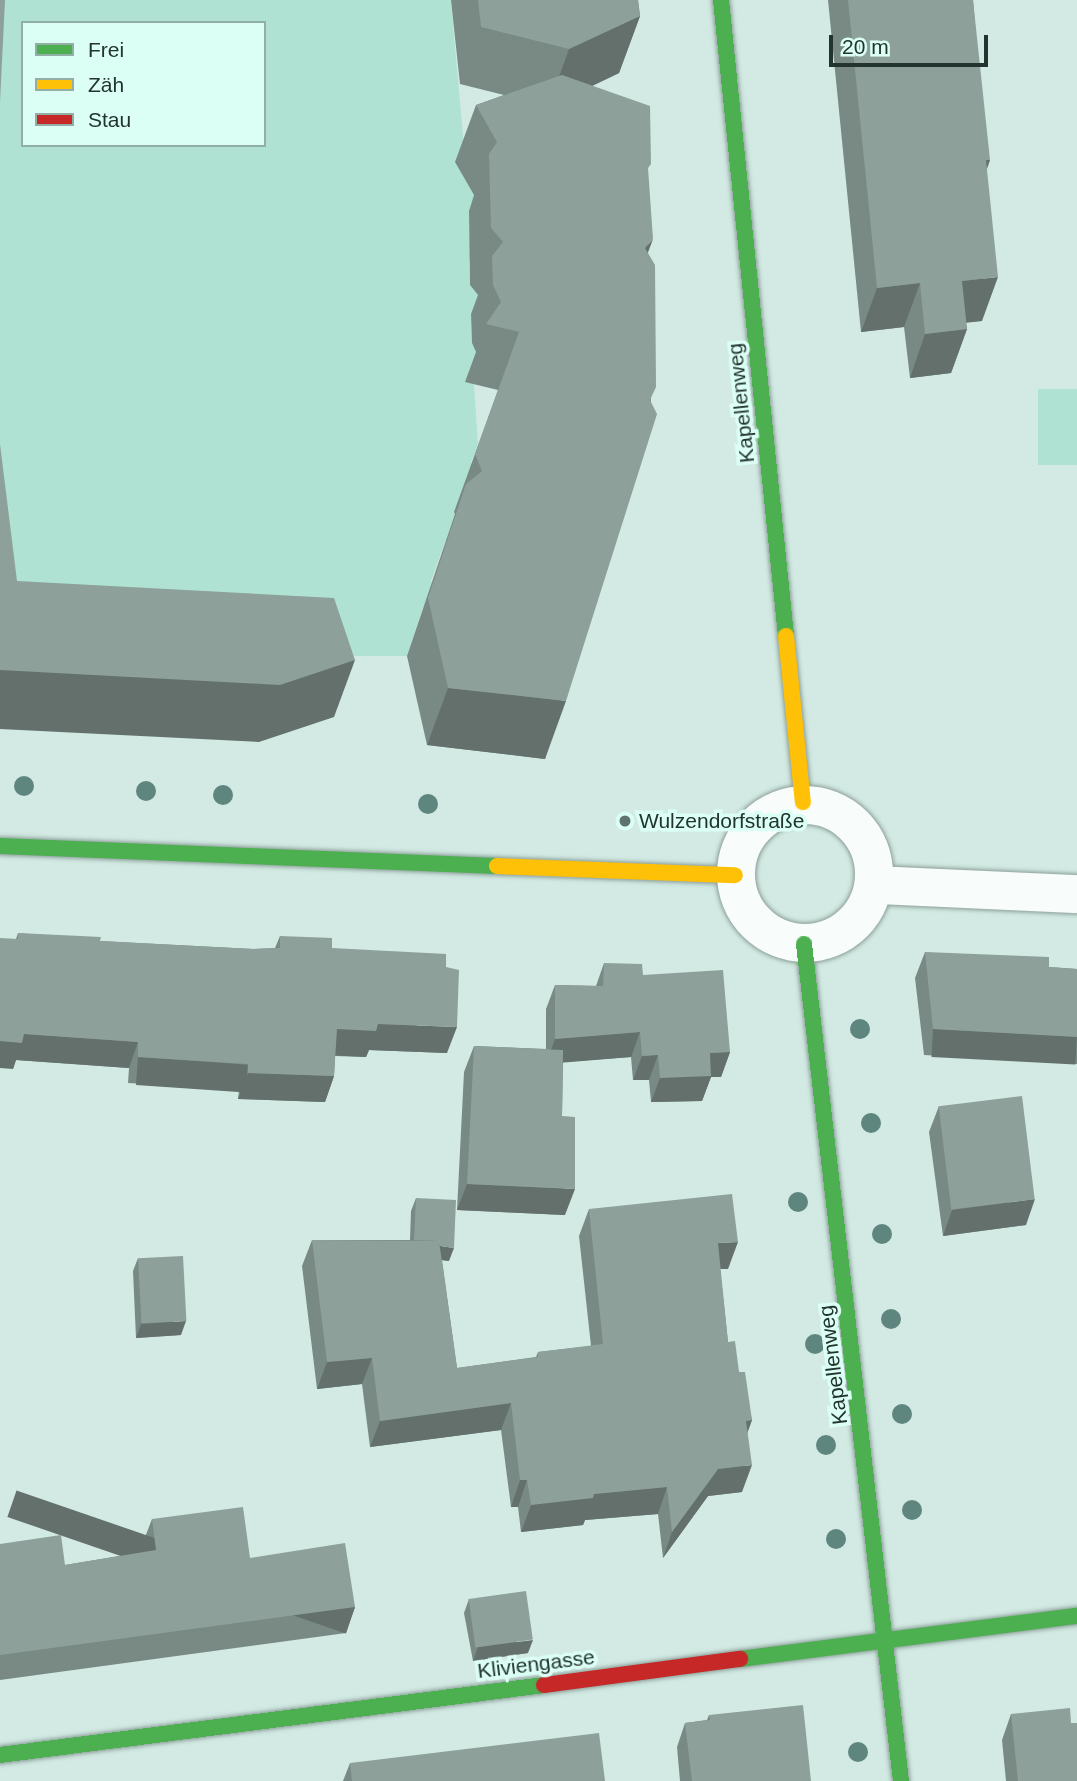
<!DOCTYPE html>
<meta charset="utf-8">
<style>
body{margin:0}
#map{position:relative;width:1077px;height:1781px;overflow:hidden;background:#d2eae3;font-family:Arial,sans-serif}
div>[style]{position:absolute}
.green>*{inset:0;background:#b0e2d4;transform-origin:0 0}
.roads{filter:drop-shadow(0 0 2px #8da09a) drop-shadow(0 0 2px #8da09a)}
.street>*{height:38px;margin:-19px;padding:0 19px;transform-origin:19px;border-radius:19px;background:#f8fcfb}
.street>.ring{margin:-19px;padding:0;box-sizing:content-box;background:none;border:38px solid #f8fcfb;border-radius:50%}
.fast>*{height:16px;margin:-8px;padding:0 8px;transform-origin:8px;border-radius:8px;background:#4caf50}
.slow>*{height:16px;margin:-8px;padding:0 8px;transform-origin:8px;border-radius:8px;background:#ffc107}
.jam>*{height:16px;margin:-8px;padding:0 8px;transform-origin:8px;border-radius:8px;background:#c62828}
.trees>*{width:20px;height:20px;margin:-10px;border-radius:50%;background:#5f867e}
.wall>*{inset:0;background:#798a84}
.shaded-wall>*{inset:0;background:#63706c;transform-origin:0 0}
.building>*{inset:0;background:#8da09a;transform-origin:0 0}
.dots>*{width:19px;height:19px;translate:-50% -50%;box-sizing:border-box;border:4px solid #dcfff5;border-radius:50%}
span{translate:-50% -50%;white-space:nowrap;text-align:center;line-height:1.15;-webkit-text-stroke:7px #dcfff5;paint-order:stroke}
.street-label{font-size:21px;color:#23342f}
.poi-label{font-size:21px;color:#23342f}
.left{translate:0 -50%;text-align:left}
.legend{position:absolute;left:21px;top:21px;width:245px;height:126px;box-sizing:border-box;background:#dcfff5;border:2px solid #92aea6;margin:0;padding:9px 12px;list-style:none;font-size:21px;color:#23342f}
.legend li{display:flex;align-items:center;gap:14px;height:35px}
.legend b{width:35px;border:2px solid #92aea6}
.scale{position:absolute;left:829px;top:35px;width:159px;height:32px;box-sizing:border-box;border:4px solid #23342f;border-top:0;padding-left:9px;font-size:21px;line-height:24px;white-space:nowrap;color:#23342f;-webkit-text-stroke:5px #dcfff5;paint-order:stroke}
</style>
<div id="map">
<div class="green">
<div style="clip-path:polygon(evenodd,0 0,451px 0,465px 159px,463px 176px,477px 199px,469px 211px,469px 237px,478px 248px,469px 260px,470px 285px,482px 300px,471px 314px,472px 343px,480px 360px,473px 370px,478px 445px,471px 462px,478px 477px,461px 529px,445px 542px,431px 581px,439px 598px,423px 607px,407px 656px,313px 656px,0 638px,0 0,23px 23px,264px 23px,264px 145px,23px 145px,23px 23px)"></div>
<div style="left:1077px;top:389px;width:76px;height:39px;rotate:90deg"></div>
</div>
<div class="roads">
<div class="street">
<div class="ring" style="left:736px;top:805px;width:100px;height:100px"></div>
<div style="left:876px;top:885px;width:201px;rotate:2.6deg"></div>
</div>
<div class="fast">
<div style="left:721px;top:0;width:639px;rotate:84.16deg"></div>
<div style="left:0;top:846px;width:497px;rotate:2.3deg"></div>
<div style="left:804px;top:944px;width:843px;rotate:83.39deg"></div>
<div style="left:740px;top:1659px;width:340px;rotate:-7.3deg"></div>
<div style="left:0;top:1755px;width:548px;rotate:-7.33deg"></div>
</div>
<div class="slow">
<div style="left:786px;top:636px;width:167px;rotate:84.2deg"></div>
<div style="left:497px;top:866px;width:238px;rotate:2.2deg"></div>
</div>
<div class="jam">
<div style="left:544px;top:1685px;width:198px;rotate:-7.6deg"></div>
</div>
</div>
<div class="trees">
<div style="left:24px;top:786px"></div>
<div style="left:146px;top:791px"></div>
<div style="left:223px;top:795px"></div>
<div style="left:428px;top:804px"></div>
<div style="left:860px;top:1029px"></div>
<div style="left:871px;top:1123px"></div>
<div style="left:798px;top:1202px"></div>
<div style="left:882px;top:1234px"></div>
<div style="left:891px;top:1319px"></div>
<div style="left:815px;top:1344px"></div>
<div style="left:902px;top:1414px"></div>
<div style="left:826px;top:1445px"></div>
<div style="left:912px;top:1510px"></div>
<div style="left:836px;top:1539px"></div>
<div style="left:858px;top:1752px"></div>
</div>
<div class="wall">
<div style="clip-path:polygon(451px 0,638px 0,640px 16px,619px 73px,592px 86px,648px 172px,648px 253px,651px 402px,545px 759px,427px 745px,407px 656px,455px 514px,454px 512px,498px 390px,465px 382px,476px 352px,472px 343px,471px 314px,478px 295px,470px 285px,469px 211px,474px 195px,455px 162px,476px 105px,504px 95px,460px 84px)"></div>
<div style="clip-path:polygon(828px 0,973px 0,987px 170px,982px 321px,966px 322px,967px 329px,951px 373px,910px 378px,904px 327px,861px 332px)"></div>
<div style="clip-path:polygon(18px 933px,100px 941px,253px 949px,275px 948px,280px 936px,332px 948px,447px 1053px,369px 1050px,366px 1057px,335px 1056px,334px 1076px,325px 1102px,238px 1099px,239px 1090px,128px 1083px,129px 1068px,16px 1060px,13px 1069px,16px 939px)"></div>
<div style="clip-path:polygon(925px 952px,1049px 967px,1077px 969px,1077px 1064px,924px 1055px,915px 978px)"></div>
<div style="clip-path:polygon(604px 963px,643px 975px,730px 1052px,721px 1077px,711px 1077px,702px 1101px,651px 1102px,649px 1080px,633px 1080px,631px 1057px,563px 1062px,562px 1116px,565px 1215px,457px 1210px,464px 1072px,474px 1046px,546px 1049px,546px 1009px,555px 985px,596px 986px)"></div>
<div style="clip-path:polygon(939px 1106px,1026px 1225px,943px 1236px,929px 1132px)"></div>
<div style="clip-path:polygon(416px 1198px,449px 1261px,442px 1260px,457px 1368px,536px 1357px,538px 1352px,591px 1346px,579px 1236px,589px 1209px,728px 1269px,720px 1269px,728px 1342px,739px 1372px,752px 1420px,747px 1433px,742px 1492px,708px 1496px,663px 1558px,658px 1514px,585px 1520px,583px 1525px,521px 1532px,518px 1507px,511px 1507px,501px 1430px,370px 1447px,362px 1384px,317px 1389px,302px 1266px,312px 1240px,410px 1240px,411px 1211px)"></div>
<div style="clip-path:polygon(138px 1258px,181px 1335px,136px 1338px,133px 1271px)"></div>
<div style="clip-path:polygon(152px 1519px,250px 1558px,355px 1607px,346px 1633px,0 1680px,0 1544px,65px 1565px,143px 1552px,142px 1545px)"></div>
<div style="clip-path:polygon(469px 1599px,528px 1653px,473px 1661px,464px 1613px)"></div>
<div style="clip-path:polygon(1011px 1714px,1071px 1723px,1077px 1781px,1006px 1781px,1002px 1740px)"></div>
<div style="clip-path:polygon(709px 1715px,811px 1781px,680px 1781px,677px 1747px,685px 1723px,707px 1720px)"></div>
<div style="clip-path:polygon(350px 1763px,605px 1781px,343px 1781px)"></div>
</div>
<div class="shaded-wall">
<div style="clip-path:polygon(640px 16px,619px 73px,548px 107px,569px 49px)"></div>
<div style="clip-path:polygon(986px 160px,990px 160px,975px 204px)"></div>
<div style="clip-path:polygon(653px 239px,632px 296px,645px 248px)"></div>
<div style="clip-path:polygon(998px 277px,982px 321px,946px 325px,962px 281px)"></div>
<div style="clip-path:polygon(920px 283px,904px 327px,861px 332px,877px 288px)"></div>
<div style="clip-path:polygon(967px 329px,951px 373px,910px 378px,925px 334px)"></div>
<div style="clip-path:polygon(355px 660px,334px 717px,259px 742px,0 729px,0 670px)"></div>
<div style="clip-path:polygon(448px 688px,566px 701px,545px 759px,427px 745px)"></div>
<div style="clip-path:polygon(378px 1024px,457px 1027px,447px 1053px,369px 1050px,366px 1057px,327px 1055px,337px 1029px)"></div>
<div style="left:933px;top:1029px;width:144px;height:28px;rotate:3deg"></div>
<div style="clip-path:polygon(640px 1032px,631px 1057px,546px 1064px,555px 1039px)"></div>
<div style="clip-path:polygon(24px 1034px,138px 1042px,129px 1068px,16px 1060px,13px 1069px,0 1068px,0 1041px)"></div>
<div style="clip-path:polygon(730px 1052px,721px 1077px,711px 1077px,702px 1101px,651px 1102px,660px 1078px,710px 1053px)"></div>
<div style="clip-path:polygon(658px 1055px,649px 1080px,633px 1080px,642px 1056px)"></div>
<div style="left:138px;top:1057px;width:110px;height:28px;rotate:4deg"></div>
<div style="clip-path:polygon(248px 1073px,334px 1076px,325px 1102px,238px 1099px)"></div>
<div style="clip-path:polygon(467px 1184px,575px 1189px,565px 1215px,457px 1210px)"></div>
<div style="clip-path:polygon(1035px 1199px,1026px 1225px,943px 1236px,952px 1210px)"></div>
<div style="clip-path:polygon(414px 1242px,454px 1248px,449px 1261px,409px 1256px)"></div>
<div style="clip-path:polygon(738px 1242px,728px 1269px,708px 1269px,718px 1243px)"></div>
<div style="clip-path:polygon(186px 1321px,181px 1335px,136px 1338px,141px 1324px)"></div>
<div style="clip-path:polygon(372px 1358px,362px 1384px,317px 1389px,327px 1362px)"></div>
<div style="clip-path:polygon(511px 1403px,501px 1430px,370px 1447px,380px 1421px)"></div>
<div style="clip-path:polygon(752px 1420px,742px 1447px,746px 1421px)"></div>
<div style="clip-path:polygon(752px 1465px,742px 1492px,708px 1496px,663px 1558px,672px 1532px,718px 1469px)"></div>
<div style="clip-path:polygon(520px 1480px,527px 1480px,518px 1507px,511px 1507px)"></div>
<div style="clip-path:polygon(667px 1487px,658px 1514px,585px 1520px,583px 1525px,521px 1532px,531px 1505px,594px 1494px)"></div>
<div style="left:355px;top:1607px;width:28px;height:358px;rotate:109deg"></div>
<div style="clip-path:polygon(533px 1640px,528px 1653px,473px 1661px,478px 1647px)"></div>
</div>
<div class="building">
<div style="clip-path:polygon(0 0,5px 0,0 102px)"></div>
<div style="clip-path:polygon(478px 0,638px 0,640px 16px,569px 49px,481px 27px)"></div>
<div style="clip-path:polygon(848px 0,973px 0,990px 160px,986px 160px,998px 277px,962px 281px,967px 329px,925px 334px,920px 283px,877px 288px)"></div>
<div style="clip-path:polygon(562px 75px,650px 106px,651px 164px,648px 168px,653px 239px,645px 248px,655px 265px,656px 387px,650px 400px,657px 414px,566px 701px,448px 688px,428px 598px,466px 484px,482px 471px,475px 454px,519px 332px,486px 324px,501px 302px,493px 285px,492px 256px,503px 242px,491px 228px,489px 154px,497px 142px,476px 105px)"></div>
<div style="clip-path:polygon(0 444px,17px 581px,334px 598px,355px 660px,280px 685px,0 670px)"></div>
<div style="clip-path:polygon(18px 933px,101px 937px,100px 941px,253px 949px,280px 948px,280px 936px,332px 938px,332px 948px,446px 954px,446px 967px,459px 970px,457px 1027px,378px 1024px,376px 1031px,337px 1029px,334px 1076px,248px 1073px,248px 1064px,138px 1057px,138px 1042px,24px 1034px,22px 1043px,0 1041px,0 938px,18px 939px)"></div>
<div style="clip-path:polygon(925px 952px,1049px 957px,1049px 967px,1077px 969px,1077px 1037px,933px 1029px)"></div>
<div style="clip-path:polygon(604px 963px,642px 964px,643px 975px,723px 970px,730px 1052px,710px 1053px,711px 1076px,660px 1078px,658px 1055px,642px 1056px,640px 1032px,555px 1039px,555px 985px,603px 986px)"></div>
<div style="clip-path:polygon(474px 1046px,563px 1050px,562px 1116px,575px 1117px,575px 1189px,467px 1184px)"></div>
<div style="left:1022px;top:1096px;width:104px;height:84px;rotate:83deg"></div>
<div style="clip-path:polygon(732px 1194px,738px 1242px,718px 1243px,728px 1342px,735px 1341px,739px 1372px,745px 1372px,752px 1420px,746px 1421px,752px 1465px,718px 1469px,672px 1532px,667px 1487px,594px 1494px,593px 1498px,531px 1505px,527px 1480px,520px 1480px,511px 1403px,380px 1421px,372px 1358px,327px 1362px,312px 1240px,439px 1241px,457px 1368px,538px 1357px,538px 1352px,603px 1344px,589px 1209px)"></div>
<div style="clip-path:polygon(416px 1198px,456px 1200px,454px 1248px,440px 1246px,439px 1241px,414px 1240px)"></div>
<div style="left:183px;top:1256px;width:65px;height:45px;rotate:87deg"></div>
<div style="clip-path:polygon(243px 1507px,250px 1558px,345px 1543px,355px 1607px,0 1655px,0 1544px,61px 1535px,65px 1565px,156px 1550px,152px 1519px)"></div>
<div style="left:526px;top:1591px;width:49px;height:58px;rotate:82deg"></div>
<div style="clip-path:polygon(803px 1705px,811px 1781px,692px 1781px,685px 1723px,710px 1720px,709px 1715px)"></div>
<div style="clip-path:polygon(1070px 1708px,1071px 1723px,1077px 1723px,1077px 1781px,1018px 1781px,1011px 1714px)"></div>
<div style="clip-path:polygon(599px 1733px,605px 1781px,352px 1781px,350px 1763px)"></div>
</div>
<div class="dots">
<div style="left:625px;top:821px;background:#60746e"></div>
</div>
<div class="street-label">
<span style="left:741px;top:403px;rotate:-96deg">Kapellenweg</span>
<span style="left:833px;top:1365px;rotate:-97deg">Kapellenweg</span>
<span style="left:536px;top:1664px;rotate:-7deg">Kliviengasse</span>
</div>
<div class="poi-label">
<span class="left" style="left:639px;top:821px">Wulzendorfstraße</span>
</div>
<ul class="legend">
<li><b style="height:9px;background:#4caf50"></b>Frei</li>
<li><b style="height:9px;background:#ffc107"></b>Zäh</li>
<li><b style="height:9px;background:#c62828"></b>Stau</li>
</ul>
<div class="scale">20 m</div>
</div>
